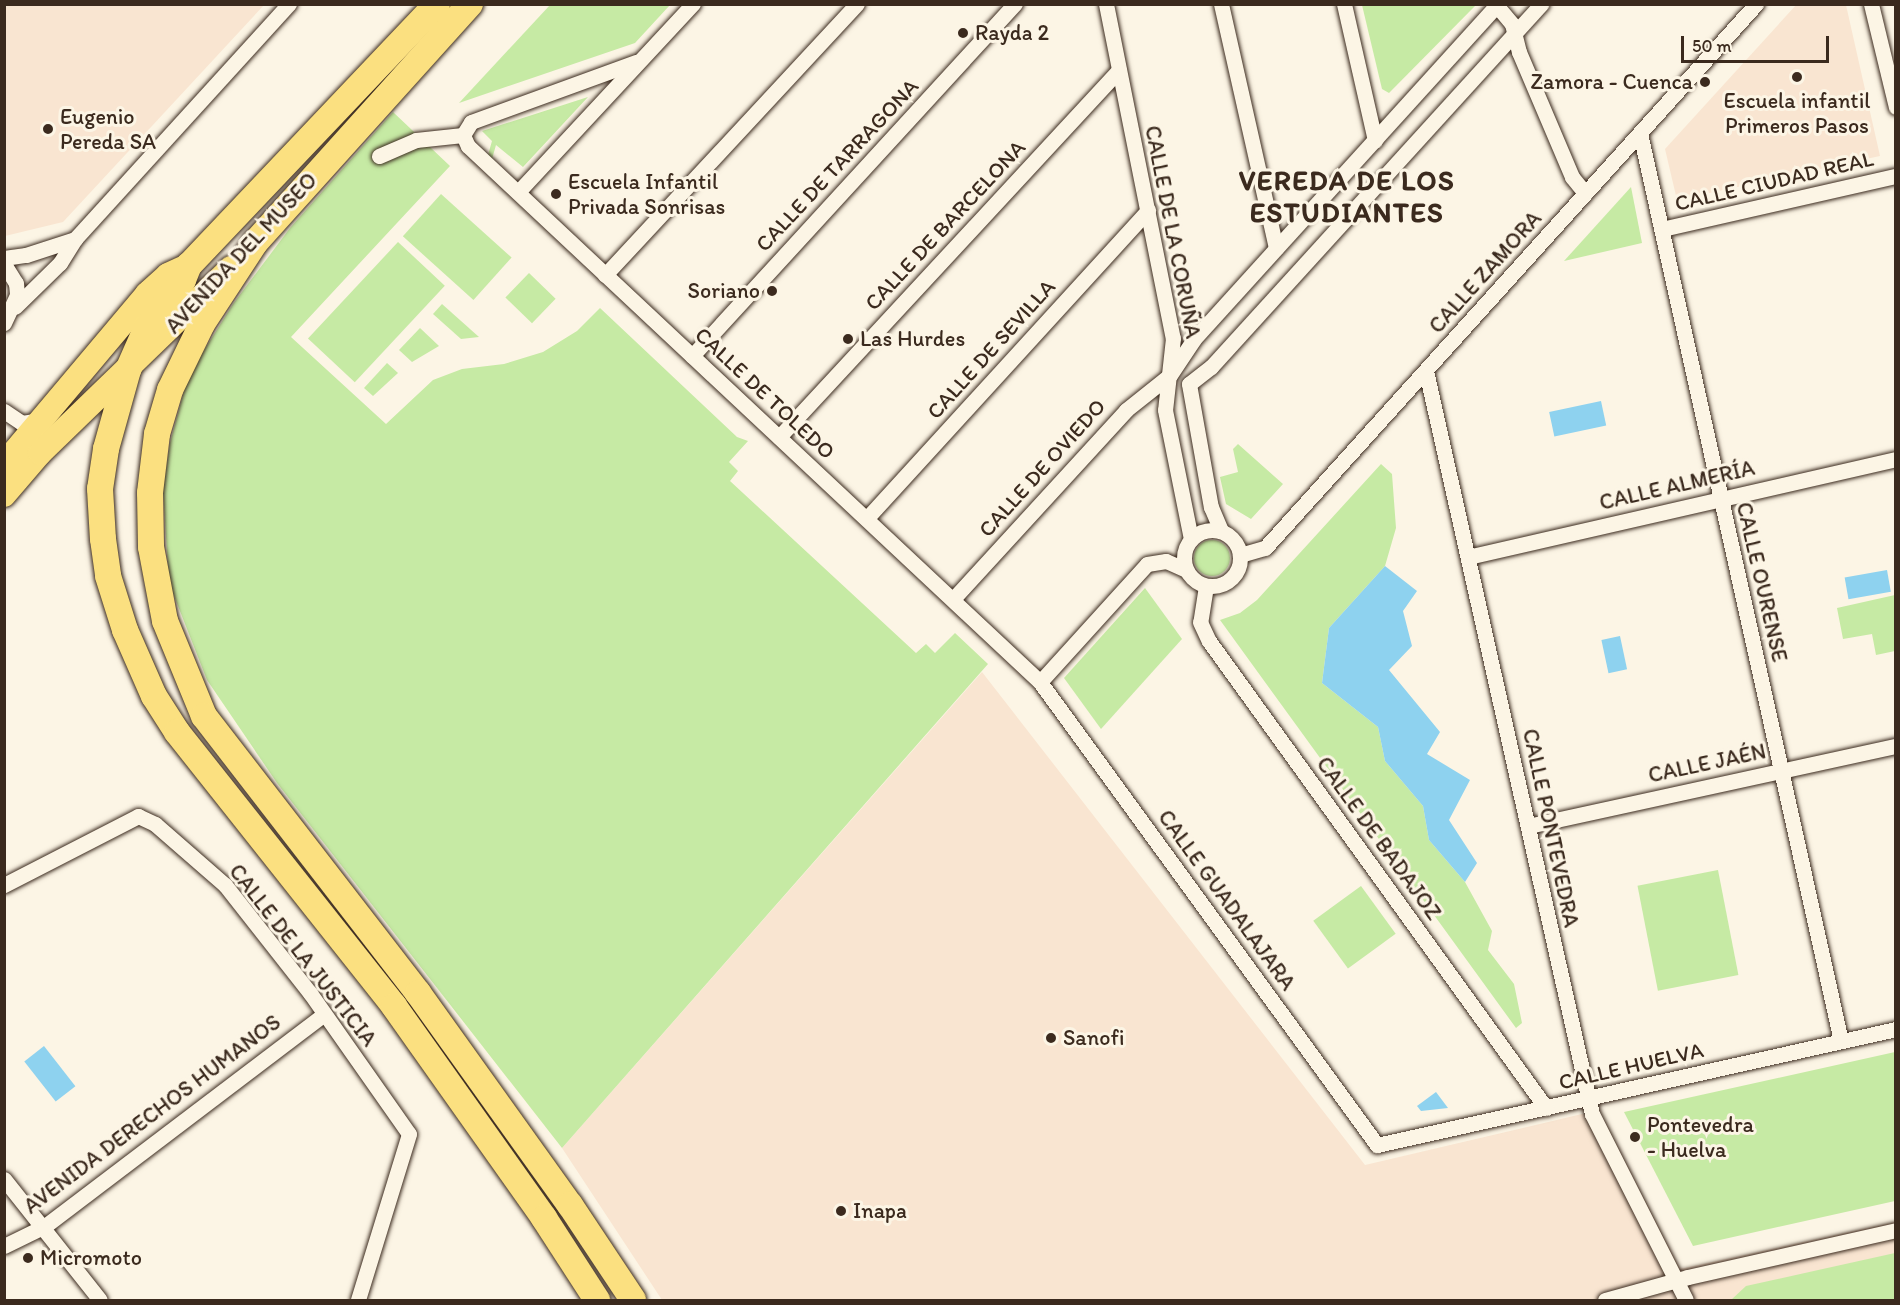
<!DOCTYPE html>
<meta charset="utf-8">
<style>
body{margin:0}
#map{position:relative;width:1900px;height:1305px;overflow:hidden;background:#fcf5e5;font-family:Itim,sans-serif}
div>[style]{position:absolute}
.built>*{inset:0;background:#f9e5d1}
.green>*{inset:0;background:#c6eaa4;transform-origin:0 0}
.round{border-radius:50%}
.water>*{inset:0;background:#8ed2ef;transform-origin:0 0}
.roads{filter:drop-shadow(0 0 2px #3b2a1e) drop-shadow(0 0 2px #3b2a1e)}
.minor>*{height:15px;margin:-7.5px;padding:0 7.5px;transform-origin:7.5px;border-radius:7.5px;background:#fcf5e5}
.minor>.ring{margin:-7.5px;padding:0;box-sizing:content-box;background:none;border:15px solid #fcf5e5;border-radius:50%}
.primary>*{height:24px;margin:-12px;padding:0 12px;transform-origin:12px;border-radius:12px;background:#fbe080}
.trunk>*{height:26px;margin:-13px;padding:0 13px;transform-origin:13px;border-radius:13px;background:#fbe080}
.dots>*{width:16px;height:16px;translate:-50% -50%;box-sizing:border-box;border:3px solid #fcf5e5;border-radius:50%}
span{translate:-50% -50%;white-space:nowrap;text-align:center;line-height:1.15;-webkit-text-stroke:6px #fcf5e5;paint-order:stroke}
.poi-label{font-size:22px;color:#3b2a1e}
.left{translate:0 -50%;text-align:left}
.right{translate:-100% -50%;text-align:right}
.street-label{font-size:22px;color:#3b2a1e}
.district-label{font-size:28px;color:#3b2a1e;font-weight:700;letter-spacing:1.5px}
.frame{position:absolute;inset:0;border:6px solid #3b2a1e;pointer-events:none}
.scale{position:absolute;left:1681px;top:36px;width:148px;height:27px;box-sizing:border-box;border:3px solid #3b2a1e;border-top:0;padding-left:8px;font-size:18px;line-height:21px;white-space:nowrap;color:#3b2a1e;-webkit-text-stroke:4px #fcf5e5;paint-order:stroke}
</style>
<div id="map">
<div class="built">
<div style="clip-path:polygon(5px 4px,264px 4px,264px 5px,63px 222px,5px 236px)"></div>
<div style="clip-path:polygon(1797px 4px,1846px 5px,1880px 156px,1677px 200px,1665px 149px)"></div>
<div style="clip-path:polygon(982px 672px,1365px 1165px,1582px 1114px,1605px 1121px,1680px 1269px,1895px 1222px,1895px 1300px,662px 1300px,562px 1148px)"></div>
</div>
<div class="green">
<div style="clip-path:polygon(550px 5px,670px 5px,635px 43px,459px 103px)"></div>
<div style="clip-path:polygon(1362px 5px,1362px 4px,1476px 5px,1389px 93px,1382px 89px)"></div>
<div style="clip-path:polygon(588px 97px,523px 167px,496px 145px,492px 159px,488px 155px,492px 141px,482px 131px)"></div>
<div style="clip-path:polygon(393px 112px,450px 166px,291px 337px,386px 424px,433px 380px,462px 369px,504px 364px,543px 352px,577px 331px,600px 308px,737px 437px,748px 441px,729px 462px,738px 471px,730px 481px,916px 653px,926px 644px,935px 653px,955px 633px,988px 664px,562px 1148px,277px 783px,207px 680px,169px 583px,163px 490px,170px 443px,188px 376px,233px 304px,290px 228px)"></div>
<div style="clip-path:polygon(1631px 187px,1642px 243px,1564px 261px)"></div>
<div style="left:441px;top:194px;width:95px;height:57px;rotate:42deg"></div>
<div style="left:398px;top:242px;width:64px;height:132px;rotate:43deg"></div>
<div style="left:529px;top:273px;width:37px;height:34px;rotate:44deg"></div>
<div style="clip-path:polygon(442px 304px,479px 337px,461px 339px,433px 314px)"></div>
<div style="clip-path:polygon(420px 328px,439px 346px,412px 362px,399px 350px)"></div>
<div style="clip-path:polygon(387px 363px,398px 373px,373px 396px,364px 388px)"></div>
<div style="clip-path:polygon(1238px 444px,1283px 484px,1251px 519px,1226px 504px,1220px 477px,1238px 472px,1233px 449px)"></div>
<div style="clip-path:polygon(1381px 464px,1392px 474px,1396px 528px,1385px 566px,1329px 628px,1322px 683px,1378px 727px,1385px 761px,1423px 806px,1429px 840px,1465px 882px,1492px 931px,1488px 950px,1514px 984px,1522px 1023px,1516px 1028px,1220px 620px,1240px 613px,1257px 600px)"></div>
<div class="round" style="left:1194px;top:540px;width:36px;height:36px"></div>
<div style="clip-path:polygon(1145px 588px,1182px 639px,1101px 729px,1064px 678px)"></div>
<div style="clip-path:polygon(1895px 595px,1895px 651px,1876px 655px,1872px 634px,1843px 639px,1837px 608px)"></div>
<div style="left:1718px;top:870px;width:107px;height:82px;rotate:79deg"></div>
<div style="left:1361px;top:886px;width:59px;height:59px;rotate:54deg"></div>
<div style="clip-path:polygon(1895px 1052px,1895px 1201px,1693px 1246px,1624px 1112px)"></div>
<div style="clip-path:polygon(1895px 1253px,1895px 1300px,1731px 1300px,1746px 1286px)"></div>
</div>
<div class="water">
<div style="left:1601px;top:401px;width:25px;height:53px;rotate:78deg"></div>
<div style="clip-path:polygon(1385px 566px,1417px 591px,1403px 611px,1412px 646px,1389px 670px,1440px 732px,1427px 754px,1470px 780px,1449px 820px,1477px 863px,1465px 882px,1429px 840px,1423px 806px,1385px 761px,1378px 727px,1322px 683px,1329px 628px)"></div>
<div style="left:1887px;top:570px;width:22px;height:43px;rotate:80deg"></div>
<div style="left:1620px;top:636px;width:34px;height:19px;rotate:78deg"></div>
<div style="left:44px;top:1046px;width:51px;height:25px;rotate:52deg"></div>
<div style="clip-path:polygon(1436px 1092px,1448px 1108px,1421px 1111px,1417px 1106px)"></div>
</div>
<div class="roads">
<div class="minor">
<div style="left:1106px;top:4px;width:341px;rotate:78.7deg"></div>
<div style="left:1173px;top:338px;width:72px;rotate:96.3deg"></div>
<div style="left:1165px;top:410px;width:132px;rotate:78.6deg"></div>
<div style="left:1221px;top:4px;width:250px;rotate:77.3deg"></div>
<div style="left:1344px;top:4px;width:140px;rotate:77.2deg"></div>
<div style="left:1871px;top:4px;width:106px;rotate:76.4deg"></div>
<div style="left:1497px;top:6px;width:23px;rotate:50deg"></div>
<div style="left:1512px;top:24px;width:29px;rotate:76deg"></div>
<div style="left:1519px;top:52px;width:136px;rotate:67deg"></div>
<div style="left:1572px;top:177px;width:21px;rotate:51deg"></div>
<div style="left:1640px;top:133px;width:930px;rotate:77.52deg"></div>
<div style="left:463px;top:135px;width:12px;rotate:66deg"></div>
<div style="left:468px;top:146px;width:784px;rotate:43.14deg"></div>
<div style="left:1040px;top:682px;width:573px;rotate:53.95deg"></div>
<div style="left:1377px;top:1145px;width:532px;rotate:-12.6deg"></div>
<div style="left:463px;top:135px;width:15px;rotate:-58deg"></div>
<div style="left:471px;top:122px;width:176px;rotate:-20deg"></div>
<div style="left:379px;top:156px;width:40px;rotate:-23.4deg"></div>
<div style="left:416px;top:140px;width:47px;rotate:-6.1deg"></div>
<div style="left:518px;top:192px;width:257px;rotate:-47.1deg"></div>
<div style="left:1662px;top:229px;width:240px;rotate:-12.8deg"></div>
<div style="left:4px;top:258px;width:22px;rotate:-8deg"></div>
<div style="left:26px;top:255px;width:52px;rotate:-18.1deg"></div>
<div style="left:4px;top:264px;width:22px;rotate:58deg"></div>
<div style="left:16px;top:283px;width:12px;rotate:85deg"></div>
<div style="left:17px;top:295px;width:31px;rotate:115deg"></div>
<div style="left:605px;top:275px;width:370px;rotate:-47.1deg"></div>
<div style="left:15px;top:307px;width:63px;rotate:-44.4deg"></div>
<div style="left:60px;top:263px;width:28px;rotate:-58deg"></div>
<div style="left:75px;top:239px;width:318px;rotate:-47.7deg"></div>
<div style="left:692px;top:356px;width:478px;rotate:-47.5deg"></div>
<div style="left:1426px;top:371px;width:761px;rotate:77.41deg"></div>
<div style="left:1592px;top:1114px;width:208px;rotate:63.2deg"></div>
<div style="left:1189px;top:384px;width:28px;rotate:-38deg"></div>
<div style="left:1211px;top:367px;width:491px;rotate:-47.7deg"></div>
<div style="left:1189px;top:384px;width:125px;rotate:79.9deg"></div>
<div style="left:1211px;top:507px;width:26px;rotate:67deg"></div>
<div style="left:4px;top:411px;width:22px;rotate:34deg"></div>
<div style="left:22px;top:423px;width:19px;rotate:-9deg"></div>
<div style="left:779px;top:437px;width:500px;rotate:-47.19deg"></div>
<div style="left:867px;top:518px;width:417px;rotate:-47.6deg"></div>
<div class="ring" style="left:1184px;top:530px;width:41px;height:41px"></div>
<div style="left:1240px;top:555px;width:26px;rotate:-16deg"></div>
<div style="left:1265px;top:548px;width:733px;rotate:-47.93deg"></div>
<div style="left:1468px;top:557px;width:439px;rotate:-12.9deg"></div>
<div style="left:1206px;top:586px;width:36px;rotate:99deg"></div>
<div style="left:1200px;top:622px;width:21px;rotate:65deg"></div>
<div style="left:1209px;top:641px;width:576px;rotate:54.18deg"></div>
<div style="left:954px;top:598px;width:255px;rotate:-47.5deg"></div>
<div style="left:1126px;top:410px;width:56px;rotate:-38.5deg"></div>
<div style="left:1170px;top:375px;width:43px;rotate:-56.3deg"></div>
<div style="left:1194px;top:339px;width:452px;rotate:-47.8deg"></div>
<div style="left:1040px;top:682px;width:159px;rotate:-47.8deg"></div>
<div style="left:1147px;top:564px;width:19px;rotate:-9deg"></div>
<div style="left:1166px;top:561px;width:22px;rotate:24deg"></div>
<div style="left:1528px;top:826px;width:377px;rotate:-12.3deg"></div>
<div style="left:4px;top:885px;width:151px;rotate:-27.2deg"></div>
<div style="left:138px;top:816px;width:19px;rotate:25deg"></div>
<div style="left:155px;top:824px;width:93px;rotate:41.1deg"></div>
<div style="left:225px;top:885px;width:137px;rotate:51.8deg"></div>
<div style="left:310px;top:993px;width:172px;rotate:54.9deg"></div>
<div style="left:409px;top:1134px;width:174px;rotate:107.1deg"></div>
<div style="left:4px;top:1179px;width:154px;rotate:51.6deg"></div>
<div style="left:4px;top:1246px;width:46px;rotate:-26deg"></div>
<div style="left:45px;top:1226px;width:350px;rotate:-37.2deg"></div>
<div style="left:1605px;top:1300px;width:86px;rotate:-15.5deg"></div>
<div style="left:1688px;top:1277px;width:213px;rotate:-12.7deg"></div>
</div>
<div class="primary">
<div style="left:4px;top:464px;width:222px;rotate:-49.9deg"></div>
<div style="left:147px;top:294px;width:28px;rotate:-42deg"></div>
<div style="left:168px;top:275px;width:23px;rotate:-25deg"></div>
<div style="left:4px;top:495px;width:55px;rotate:-49.4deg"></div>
<div style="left:40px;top:453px;width:266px;rotate:-44.1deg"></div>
</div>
<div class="trunk">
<div style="left:437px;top:4px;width:360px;rotate:133.5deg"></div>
<div style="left:189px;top:265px;width:16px;rotate:112deg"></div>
<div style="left:183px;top:280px;width:59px;rotate:127.5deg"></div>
<div style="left:147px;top:327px;width:47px;rotate:113.8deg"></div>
<div style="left:128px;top:370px;width:82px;rotate:105.6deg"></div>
<div style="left:106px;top:449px;width:40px;rotate:98.5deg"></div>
<div style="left:100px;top:489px;width:50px;rotate:86.6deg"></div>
<div style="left:103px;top:539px;width:37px;rotate:82deg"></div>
<div style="left:108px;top:576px;width:57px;rotate:72.5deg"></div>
<div style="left:125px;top:630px;width:72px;rotate:66.3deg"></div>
<div style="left:154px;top:696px;width:43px;rotate:57.4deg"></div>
<div style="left:177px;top:732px;width:350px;rotate:51.6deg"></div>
<div style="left:394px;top:1006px;width:260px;rotate:54.7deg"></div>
<div style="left:544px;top:1218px;width:98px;rotate:57.1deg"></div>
<div style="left:470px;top:4px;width:321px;rotate:132deg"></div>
<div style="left:255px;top:243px;width:97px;rotate:123.2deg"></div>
<div style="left:202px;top:324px;width:73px;rotate:115.9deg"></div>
<div style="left:170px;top:390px;width:46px;rotate:106.5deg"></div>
<div style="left:157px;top:434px;width:59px;rotate:96.8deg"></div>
<div style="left:150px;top:493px;width:54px;rotate:88.9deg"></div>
<div style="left:151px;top:547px;width:75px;rotate:79.3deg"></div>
<div style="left:165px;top:621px;width:103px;rotate:67.7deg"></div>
<div style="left:204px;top:716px;width:350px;rotate:52.3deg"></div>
<div style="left:418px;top:993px;width:261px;rotate:54.4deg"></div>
<div style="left:570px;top:1205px;width:114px;rotate:56.4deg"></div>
</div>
</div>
<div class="dots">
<div style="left:963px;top:33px;background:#3b2a1e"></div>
<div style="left:1797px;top:77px;background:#3b2a1e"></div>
<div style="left:1705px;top:82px;background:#3b2a1e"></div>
<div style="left:48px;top:129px;background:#3b2a1e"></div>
<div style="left:556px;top:194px;background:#3b2a1e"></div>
<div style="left:772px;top:291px;background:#3b2a1e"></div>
<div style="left:848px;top:339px;background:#3b2a1e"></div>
<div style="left:1051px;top:1038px;background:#3b2a1e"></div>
<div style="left:1635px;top:1137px;background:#3b2a1e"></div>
<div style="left:841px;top:1211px;background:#3b2a1e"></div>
<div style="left:28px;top:1258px;background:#3b2a1e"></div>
</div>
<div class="poi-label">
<span class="left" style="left:975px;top:33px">Rayda 2</span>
<span class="right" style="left:1693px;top:82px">Zamora - Cuenca</span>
<span style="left:1797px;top:113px">Escuela infantil<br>Primeros Pasos</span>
<span class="left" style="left:60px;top:129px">Eugenio<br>Pereda SA</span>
<span class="left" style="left:568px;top:194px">Escuela Infantil<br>Privada Sonrisas</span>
<span class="right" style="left:760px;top:291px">Soriano</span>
<span class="left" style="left:860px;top:339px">Las Hurdes</span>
<span class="left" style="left:1063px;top:1038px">Sanofi</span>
<span class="left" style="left:1647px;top:1137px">Pontevedra<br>- Huelva</span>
<span class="left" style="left:853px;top:1211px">Inapa</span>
<span class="left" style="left:40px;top:1258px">Micromoto</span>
</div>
<div class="street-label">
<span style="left:837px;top:165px;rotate:-47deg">CALLE DE TARRAGONA</span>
<span style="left:1774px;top:181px;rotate:-13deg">CALLE CIUDAD REAL</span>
<span style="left:945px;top:225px;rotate:-47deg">CALLE DE BARCELONA</span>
<span style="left:1173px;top:232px;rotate:79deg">CALLE DE LA CORUÑA</span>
<span style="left:241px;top:253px;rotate:-47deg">AVENIDA DEL MUSEO</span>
<span style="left:1485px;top:272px;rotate:-48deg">CALLE ZAMORA</span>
<span style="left:991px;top:349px;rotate:-48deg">CALLE DE SEVILLA</span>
<span style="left:765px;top:393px;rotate:43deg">CALLE DE TOLEDO</span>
<span style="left:1042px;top:468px;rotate:-48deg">CALLE DE OVIEDO</span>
<span style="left:1677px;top:485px;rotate:-13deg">CALLE ALMERÍA</span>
<span style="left:1762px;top:582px;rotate:77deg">CALLE OURENSE</span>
<span style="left:1707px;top:763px;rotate:-12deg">CALLE JAÉN</span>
<span style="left:1551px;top:828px;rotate:78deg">CALLE PONTEVEDRA</span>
<span style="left:1379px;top:838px;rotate:54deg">CALLE DE BADAJOZ</span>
<span style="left:1227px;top:900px;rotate:54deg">CALLE GUADALAJARA</span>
<span style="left:303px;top:955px;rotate:52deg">CALLE DE LA JUSTICIA</span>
<span style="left:1631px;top:1066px;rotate:-13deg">CALLE HUELVA</span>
<span style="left:152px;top:1114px;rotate:-37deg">AVENIDA DERECHOS HUMANOS</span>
</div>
<div class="district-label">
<span style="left:1347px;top:196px">VEREDA DE LOS<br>ESTUDIANTES</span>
</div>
<div class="frame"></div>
<div class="scale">50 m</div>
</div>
